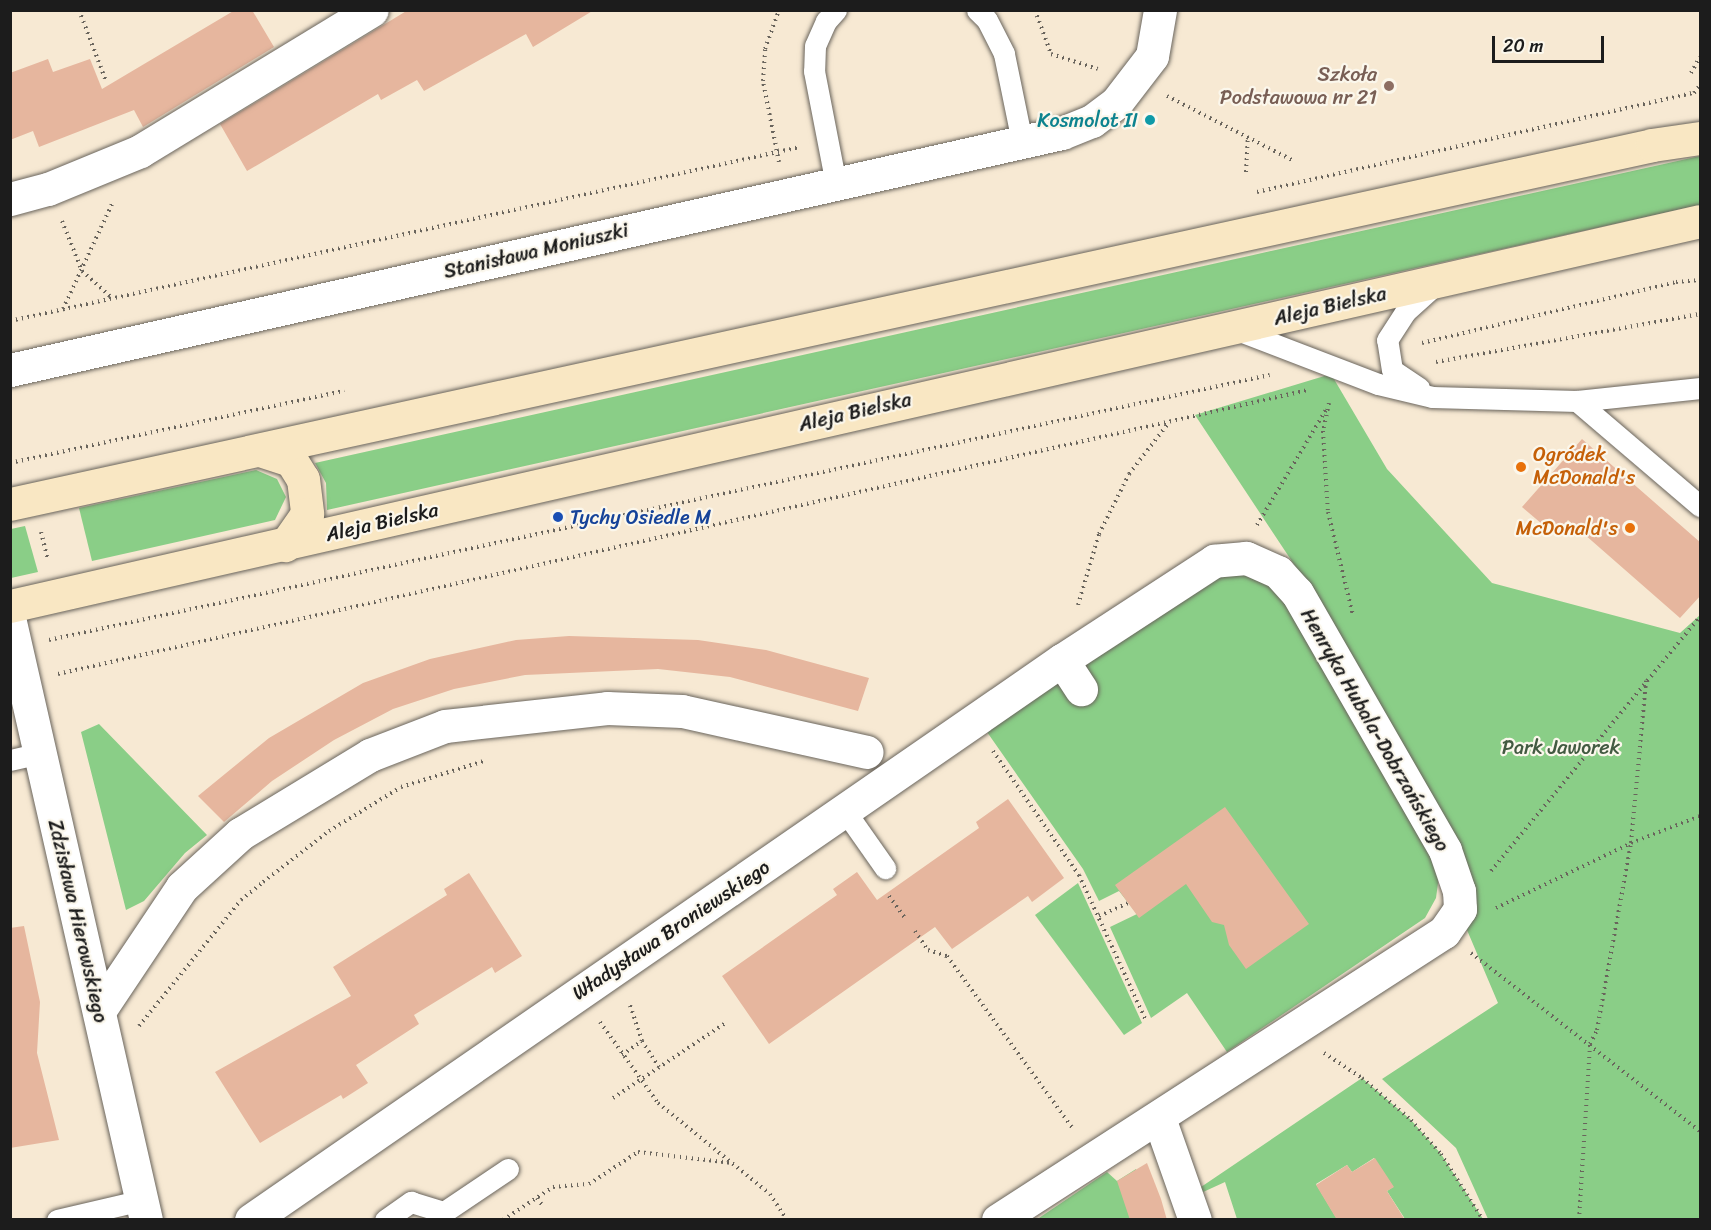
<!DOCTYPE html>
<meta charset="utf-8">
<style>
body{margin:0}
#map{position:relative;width:1711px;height:1230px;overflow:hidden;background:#f7e9d3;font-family:Sriracha,sans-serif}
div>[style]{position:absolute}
.green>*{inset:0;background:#8ace87}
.building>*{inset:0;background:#e6b69e}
.path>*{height:4px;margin-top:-2px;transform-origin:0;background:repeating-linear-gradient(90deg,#69645c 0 1.5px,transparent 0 6px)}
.roads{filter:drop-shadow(0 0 2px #69645c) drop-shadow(0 0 2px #69645c)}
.service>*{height:21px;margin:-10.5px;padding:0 10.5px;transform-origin:10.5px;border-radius:10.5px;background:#fff}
.minor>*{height:33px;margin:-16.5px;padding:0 16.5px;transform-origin:16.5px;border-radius:16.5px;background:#fff}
.secondary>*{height:33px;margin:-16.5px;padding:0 16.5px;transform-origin:16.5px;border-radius:16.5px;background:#f9e7c3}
.dots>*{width:16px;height:16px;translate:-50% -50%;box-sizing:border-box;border:3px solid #fbf7ec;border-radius:50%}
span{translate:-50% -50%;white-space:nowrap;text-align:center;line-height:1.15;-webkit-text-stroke:4.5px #fbf7ec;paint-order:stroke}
.education-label{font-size:20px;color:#785e54}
.right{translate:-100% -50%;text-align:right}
.culture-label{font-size:20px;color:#0d838f}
.street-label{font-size:20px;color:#1c1c1c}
.food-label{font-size:20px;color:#c56008}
.left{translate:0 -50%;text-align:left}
.transit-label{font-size:20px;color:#164399}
.park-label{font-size:20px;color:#425a41}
.frame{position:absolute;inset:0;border:12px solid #1c1c1c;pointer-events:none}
.scale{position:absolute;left:1492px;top:36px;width:112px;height:27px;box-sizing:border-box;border:3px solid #1c1c1c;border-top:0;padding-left:8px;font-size:18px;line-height:21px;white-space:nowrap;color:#1c1c1c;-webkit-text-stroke:4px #fbf7ec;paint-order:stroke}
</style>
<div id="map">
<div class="green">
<div style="clip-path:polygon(1700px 156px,1700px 205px,327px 510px,326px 483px,315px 463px)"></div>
<div style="clip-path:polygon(1331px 374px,1387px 469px,1492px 583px,1680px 633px,1700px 615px,1700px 1219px,1488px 1219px,1456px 1148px,1382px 1079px,1498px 1003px,1467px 930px,1469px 870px,1305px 581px,1195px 415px)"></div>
<div style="clip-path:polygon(256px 470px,277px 479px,286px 497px,275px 520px,92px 561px,79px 508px)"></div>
<div style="clip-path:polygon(25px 526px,38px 572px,11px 578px,11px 529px)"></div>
<div style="clip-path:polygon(1222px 569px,1266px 579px,1281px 594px,1432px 848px,1439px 876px,1436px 898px,1425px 918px,1227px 1052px,1187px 993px,1151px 1018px,1110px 927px,1137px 914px,1119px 891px,1099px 901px,1083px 869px,987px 732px,1200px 579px)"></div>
<div style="clip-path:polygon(99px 724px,207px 835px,185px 853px,144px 901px,126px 910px,81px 732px)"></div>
<div style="clip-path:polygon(1078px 883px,1142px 1023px,1124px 1035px,1035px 915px)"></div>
<div style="clip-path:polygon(1362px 1078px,1411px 1120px,1441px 1154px,1483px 1219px,1405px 1219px,1387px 1191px,1393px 1187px,1374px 1158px,1352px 1172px,1347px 1165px,1316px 1184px,1337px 1219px,1237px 1219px,1225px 1182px,1201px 1193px,1201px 1187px)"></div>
<div style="clip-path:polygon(1136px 1169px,1152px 1220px,1036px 1220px,1107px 1172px,1117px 1181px)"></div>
</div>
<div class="building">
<div style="clip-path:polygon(235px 10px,252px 10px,274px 47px,143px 127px,134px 110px,39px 147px,33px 131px,10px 140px,10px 73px,48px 59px,53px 72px,90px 59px,102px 89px)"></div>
<div style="clip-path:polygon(408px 10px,594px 10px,533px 47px,526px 34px,424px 91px,417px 80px,381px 100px,378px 94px,247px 171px,220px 124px)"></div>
<div style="clip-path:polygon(1582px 439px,1701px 543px,1701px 595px,1680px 618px,1568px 520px,1555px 535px,1522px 507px)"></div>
<div style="clip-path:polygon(569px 636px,698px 640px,766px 650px,869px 678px,858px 711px,730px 677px,658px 669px,525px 675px,454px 689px,393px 709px,334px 740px,272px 781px,224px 822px,198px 796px,269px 738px,363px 683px,430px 659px,516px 640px)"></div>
<div style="clip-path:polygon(1008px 799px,1064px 878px,1032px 902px,1028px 896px,952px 949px,935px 927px,769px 1044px,722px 976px,837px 895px,833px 889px,857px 872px,877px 900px,979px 828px,976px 822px)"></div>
<div style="clip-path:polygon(1225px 807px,1309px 924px,1246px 969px,1229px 945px,1224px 925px,1212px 922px,1186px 884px,1139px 918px,1115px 885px)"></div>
<div style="clip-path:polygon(469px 873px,522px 956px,495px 973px,492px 967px,414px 1015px,419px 1024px,356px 1065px,368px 1083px,343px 1099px,341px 1095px,260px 1143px,215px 1072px,351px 996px,333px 967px,447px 895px,444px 889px)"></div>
<div style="clip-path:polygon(24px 926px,40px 1002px,37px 1053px,59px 1140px,10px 1148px,10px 928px)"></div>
<div style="clip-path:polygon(1375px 1158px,1394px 1187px,1387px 1191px,1405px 1220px,1337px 1220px,1316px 1185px,1347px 1165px,1352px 1172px)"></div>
<div style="clip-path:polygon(1147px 1163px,1161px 1199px,1167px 1220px,1130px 1220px,1117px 1181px)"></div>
</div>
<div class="path">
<div style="left:79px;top:10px;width:76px;rotate:69.2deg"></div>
<div style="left:1035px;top:10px;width:47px;rotate:70deg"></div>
<div style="left:1051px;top:54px;width:49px;rotate:17.7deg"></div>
<div style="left:1691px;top:73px;width:18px;rotate:-61deg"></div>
<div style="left:1167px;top:96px;width:143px;rotate:27.1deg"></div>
<div style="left:779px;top:162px;width:83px;rotate:-101.2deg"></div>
<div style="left:763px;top:81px;width:32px;rotate:-86deg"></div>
<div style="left:765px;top:49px;width:41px;rotate:-70.3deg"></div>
<div style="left:1246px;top:172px;width:34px;rotate:-87deg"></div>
<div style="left:1257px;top:192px;width:448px;rotate:-12.8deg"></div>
<div style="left:1694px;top:93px;width:10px;rotate:-53deg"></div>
<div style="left:62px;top:221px;width:54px;rotate:68.2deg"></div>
<div style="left:82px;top:271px;width:40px;rotate:42deg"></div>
<div style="left:63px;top:309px;width:118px;rotate:-65deg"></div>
<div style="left:10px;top:321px;width:809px;rotate:-12.42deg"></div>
<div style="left:1422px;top:343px;width:261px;rotate:-13.5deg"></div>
<div style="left:1676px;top:282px;width:24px;rotate:-5deg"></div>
<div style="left:1436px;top:362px;width:268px;rotate:-10.3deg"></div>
<div style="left:1329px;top:403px;width:29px;rotate:102deg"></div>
<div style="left:1323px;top:431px;width:81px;rotate:86.5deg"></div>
<div style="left:1328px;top:512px;width:106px;rotate:76.4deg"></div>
<div style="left:10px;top:463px;width:342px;rotate:-12.2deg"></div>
<div style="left:1257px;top:525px;width:136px;rotate:-59.1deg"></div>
<div style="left:41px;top:532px;width:29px;rotate:76deg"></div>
<div style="left:1078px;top:605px;width:74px;rotate:-73.5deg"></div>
<div style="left:1099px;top:534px;width:67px;rotate:-63.4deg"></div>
<div style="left:1129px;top:474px;width:62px;rotate:-52.2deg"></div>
<div style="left:49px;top:640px;width:1249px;rotate:-12.25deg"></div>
<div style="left:58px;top:674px;width:1282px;rotate:-12.8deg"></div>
<div style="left:993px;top:751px;width:151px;rotate:55.3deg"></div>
<div style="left:1079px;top:875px;width:161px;rotate:65.3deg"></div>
<div style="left:1491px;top:871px;width:329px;rotate:-50.6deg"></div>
<div style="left:889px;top:896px;width:27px;rotate:54deg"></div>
<div style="left:1496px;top:908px;width:150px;rotate:-25.7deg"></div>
<div style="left:1631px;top:843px;width:74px;rotate:-21.4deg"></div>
<div style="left:1099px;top:916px;width:32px;rotate:-24deg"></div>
<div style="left:915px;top:931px;width:23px;rotate:56deg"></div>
<div style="left:928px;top:950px;width:20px;rotate:18deg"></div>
<div style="left:947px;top:956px;width:214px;rotate:53.9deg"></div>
<div style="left:1471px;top:953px;width:290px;rotate:37.9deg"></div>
<div style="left:600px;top:1022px;width:100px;rotate:54.4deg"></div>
<div style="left:658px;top:1103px;width:144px;rotate:39.1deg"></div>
<div style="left:770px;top:1194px;width:31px;rotate:57deg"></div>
<div style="left:139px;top:1026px;width:162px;rotate:-51deg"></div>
<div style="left:241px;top:900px;width:28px;rotate:-39deg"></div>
<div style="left:263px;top:882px;width:83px;rotate:-37.7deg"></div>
<div style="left:329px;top:831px;width:84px;rotate:-31.4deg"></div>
<div style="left:401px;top:787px;width:87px;rotate:-17.4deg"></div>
<div style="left:642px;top:1041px;width:31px;rotate:57deg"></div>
<div style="left:1324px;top:1053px;width:45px;rotate:33.3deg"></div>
<div style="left:1362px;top:1078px;width:65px;rotate:40.6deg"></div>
<div style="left:1411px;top:1120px;width:45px;rotate:48.6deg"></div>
<div style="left:1441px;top:1154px;width:78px;rotate:57.5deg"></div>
<div style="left:622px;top:1055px;width:24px;rotate:-35deg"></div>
<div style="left:642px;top:1041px;width:41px;rotate:-108.4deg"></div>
<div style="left:613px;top:1098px;width:137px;rotate:-33.7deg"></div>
<div style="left:537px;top:1198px;width:9px;rotate:54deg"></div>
<div style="left:503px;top:1220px;width:60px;rotate:-33.4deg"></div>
<div style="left:553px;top:1187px;width:36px;rotate:-5deg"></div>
<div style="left:589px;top:1184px;width:59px;rotate:-33.1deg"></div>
<div style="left:638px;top:1152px;width:95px;rotate:6.7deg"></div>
<div style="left:1579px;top:1220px;width:176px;rotate:-86.4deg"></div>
<div style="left:1590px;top:1044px;width:16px;rotate:-63deg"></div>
<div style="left:1597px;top:1030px;width:190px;rotate:-79.7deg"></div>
<div style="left:1631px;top:843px;width:163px;rotate:-84.7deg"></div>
</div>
<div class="roads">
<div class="service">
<div style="left:836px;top:10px;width:15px;rotate:132deg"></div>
<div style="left:826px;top:21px;width:27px;rotate:114deg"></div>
<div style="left:815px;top:46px;width:25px;rotate:92deg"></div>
<div style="left:814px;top:71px;width:115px;rotate:79deg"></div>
<div style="left:977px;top:10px;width:14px;rotate:45deg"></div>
<div style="left:987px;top:20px;width:38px;rotate:63deg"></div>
<div style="left:1004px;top:54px;width:90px;rotate:78.4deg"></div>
<div style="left:1232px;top:328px;width:156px;rotate:21deg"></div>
<div style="left:1378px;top:384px;width:56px;rotate:13.5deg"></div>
<div style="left:1432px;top:397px;width:145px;rotate:1.6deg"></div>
<div style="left:1577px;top:401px;width:124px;rotate:-6deg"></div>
<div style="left:1419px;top:388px;width:32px;rotate:-146deg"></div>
<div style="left:1392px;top:370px;width:30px;rotate:-99deg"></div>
<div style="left:1387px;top:340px;width:33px;rotate:-57deg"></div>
<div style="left:1405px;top:312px;width:40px;rotate:-42deg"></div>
<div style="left:1577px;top:401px;width:162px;rotate:40.5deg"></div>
<div style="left:10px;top:760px;width:31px;rotate:-13deg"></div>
<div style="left:845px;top:811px;width:70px;rotate:54.9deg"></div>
<div style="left:444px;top:1212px;width:77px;rotate:-33.9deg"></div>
<div style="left:57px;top:1220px;width:87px;rotate:-13.2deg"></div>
<div style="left:385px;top:1220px;width:32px;rotate:-35deg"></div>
<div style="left:411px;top:1202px;width:34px;rotate:17deg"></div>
</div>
<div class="minor">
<div style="left:10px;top:199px;width:39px;rotate:-15deg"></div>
<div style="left:48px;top:189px;width:100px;rotate:-22.4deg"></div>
<div style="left:140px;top:151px;width:271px;rotate:-31.3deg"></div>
<div style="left:10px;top:370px;width:1078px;rotate:-12.7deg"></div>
<div style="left:1062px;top:133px;width:32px;rotate:-22deg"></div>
<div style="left:1092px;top:121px;width:30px;rotate:-37deg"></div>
<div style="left:1116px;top:103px;width:59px;rotate:-52.5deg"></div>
<div style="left:1152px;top:56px;width:47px;rotate:-80.1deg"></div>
<div style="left:10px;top:622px;width:613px;rotate:77.19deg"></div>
<div style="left:99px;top:1011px;width:149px;rotate:-56.2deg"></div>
<div style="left:182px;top:887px;width:79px;rotate:-42.4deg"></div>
<div style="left:240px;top:834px;width:152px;rotate:-31.3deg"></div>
<div style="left:370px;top:755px;width:80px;rotate:-21.1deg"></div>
<div style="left:445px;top:726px;width:163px;rotate:-6.3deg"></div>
<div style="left:607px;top:708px;width:75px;rotate:2.3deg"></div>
<div style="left:682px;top:711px;width:189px;rotate:12.5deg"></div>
<div style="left:1159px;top:1118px;width:108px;rotate:70.6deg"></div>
<div style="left:251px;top:1220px;width:986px;rotate:-34.63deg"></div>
<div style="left:1062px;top:660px;width:35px;rotate:57deg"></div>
<div style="left:998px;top:1220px;width:531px;rotate:-32.85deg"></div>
<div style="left:1444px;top:932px;width:28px;rotate:-55deg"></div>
<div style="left:1460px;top:909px;width:18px;rotate:-93deg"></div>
<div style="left:1459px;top:891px;width:43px;rotate:-108.9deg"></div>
<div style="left:1445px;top:850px;width:297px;rotate:-119.9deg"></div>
<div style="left:1297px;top:593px;width:28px;rotate:-132deg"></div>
<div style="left:1278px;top:572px;width:35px;rotate:-156deg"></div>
<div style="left:1246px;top:558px;width:32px;rotate:175deg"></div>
<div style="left:1214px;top:561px;width:181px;rotate:146.9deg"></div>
</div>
<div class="secondary">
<div style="left:260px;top:450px;width:33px;rotate:18deg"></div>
<div style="left:291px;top:460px;width:22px;rotate:58deg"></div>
<div style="left:303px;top:479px;width:35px;rotate:83deg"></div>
<div style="left:307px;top:514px;width:38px;rotate:125deg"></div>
<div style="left:10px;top:504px;width:1681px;rotate:-12.33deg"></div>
<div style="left:1652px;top:145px;width:49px;rotate:-8.3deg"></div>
<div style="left:10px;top:606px;width:1733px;rotate:-12.83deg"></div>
</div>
</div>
<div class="dots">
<div style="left:1389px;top:86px;background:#8d6e63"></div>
<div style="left:1150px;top:120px;background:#0f9aa8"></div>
<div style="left:1521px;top:467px;background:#e8710a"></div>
<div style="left:558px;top:517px;background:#1a4fb4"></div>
<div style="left:1630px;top:528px;background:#e8710a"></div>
</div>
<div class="education-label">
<span class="right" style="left:1377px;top:86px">Szkoła<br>Podstawowa nr 21</span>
</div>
<div class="culture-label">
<span class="right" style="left:1138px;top:120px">Kosmolot II</span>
</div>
<div class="street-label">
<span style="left:536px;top:251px;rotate:-13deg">Stanisława Moniuszki</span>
<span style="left:1330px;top:306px;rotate:-13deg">Aleja Bielska</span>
<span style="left:855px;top:412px;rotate:-13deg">Aleja Bielska</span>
<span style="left:382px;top:522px;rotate:-13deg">Aleja Bielska</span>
<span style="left:1375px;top:730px;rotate:60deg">Henryka Hubala-Dobrzańskiego</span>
<span style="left:78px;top:921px;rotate:77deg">Zdzisława Hierowskiego</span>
<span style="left:671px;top:930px;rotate:-34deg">Władysława Broniewskiego</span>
</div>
<div class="food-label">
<span class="left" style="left:1533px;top:466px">Ogródek<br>McDonald's</span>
<span class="right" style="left:1618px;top:528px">McDonald's</span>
</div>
<div class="transit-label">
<span class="left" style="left:570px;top:517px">Tychy Osiedle M</span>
</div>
<div class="park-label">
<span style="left:1561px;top:747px">Park Jaworek</span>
</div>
<div class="frame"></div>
<div class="scale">20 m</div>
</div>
